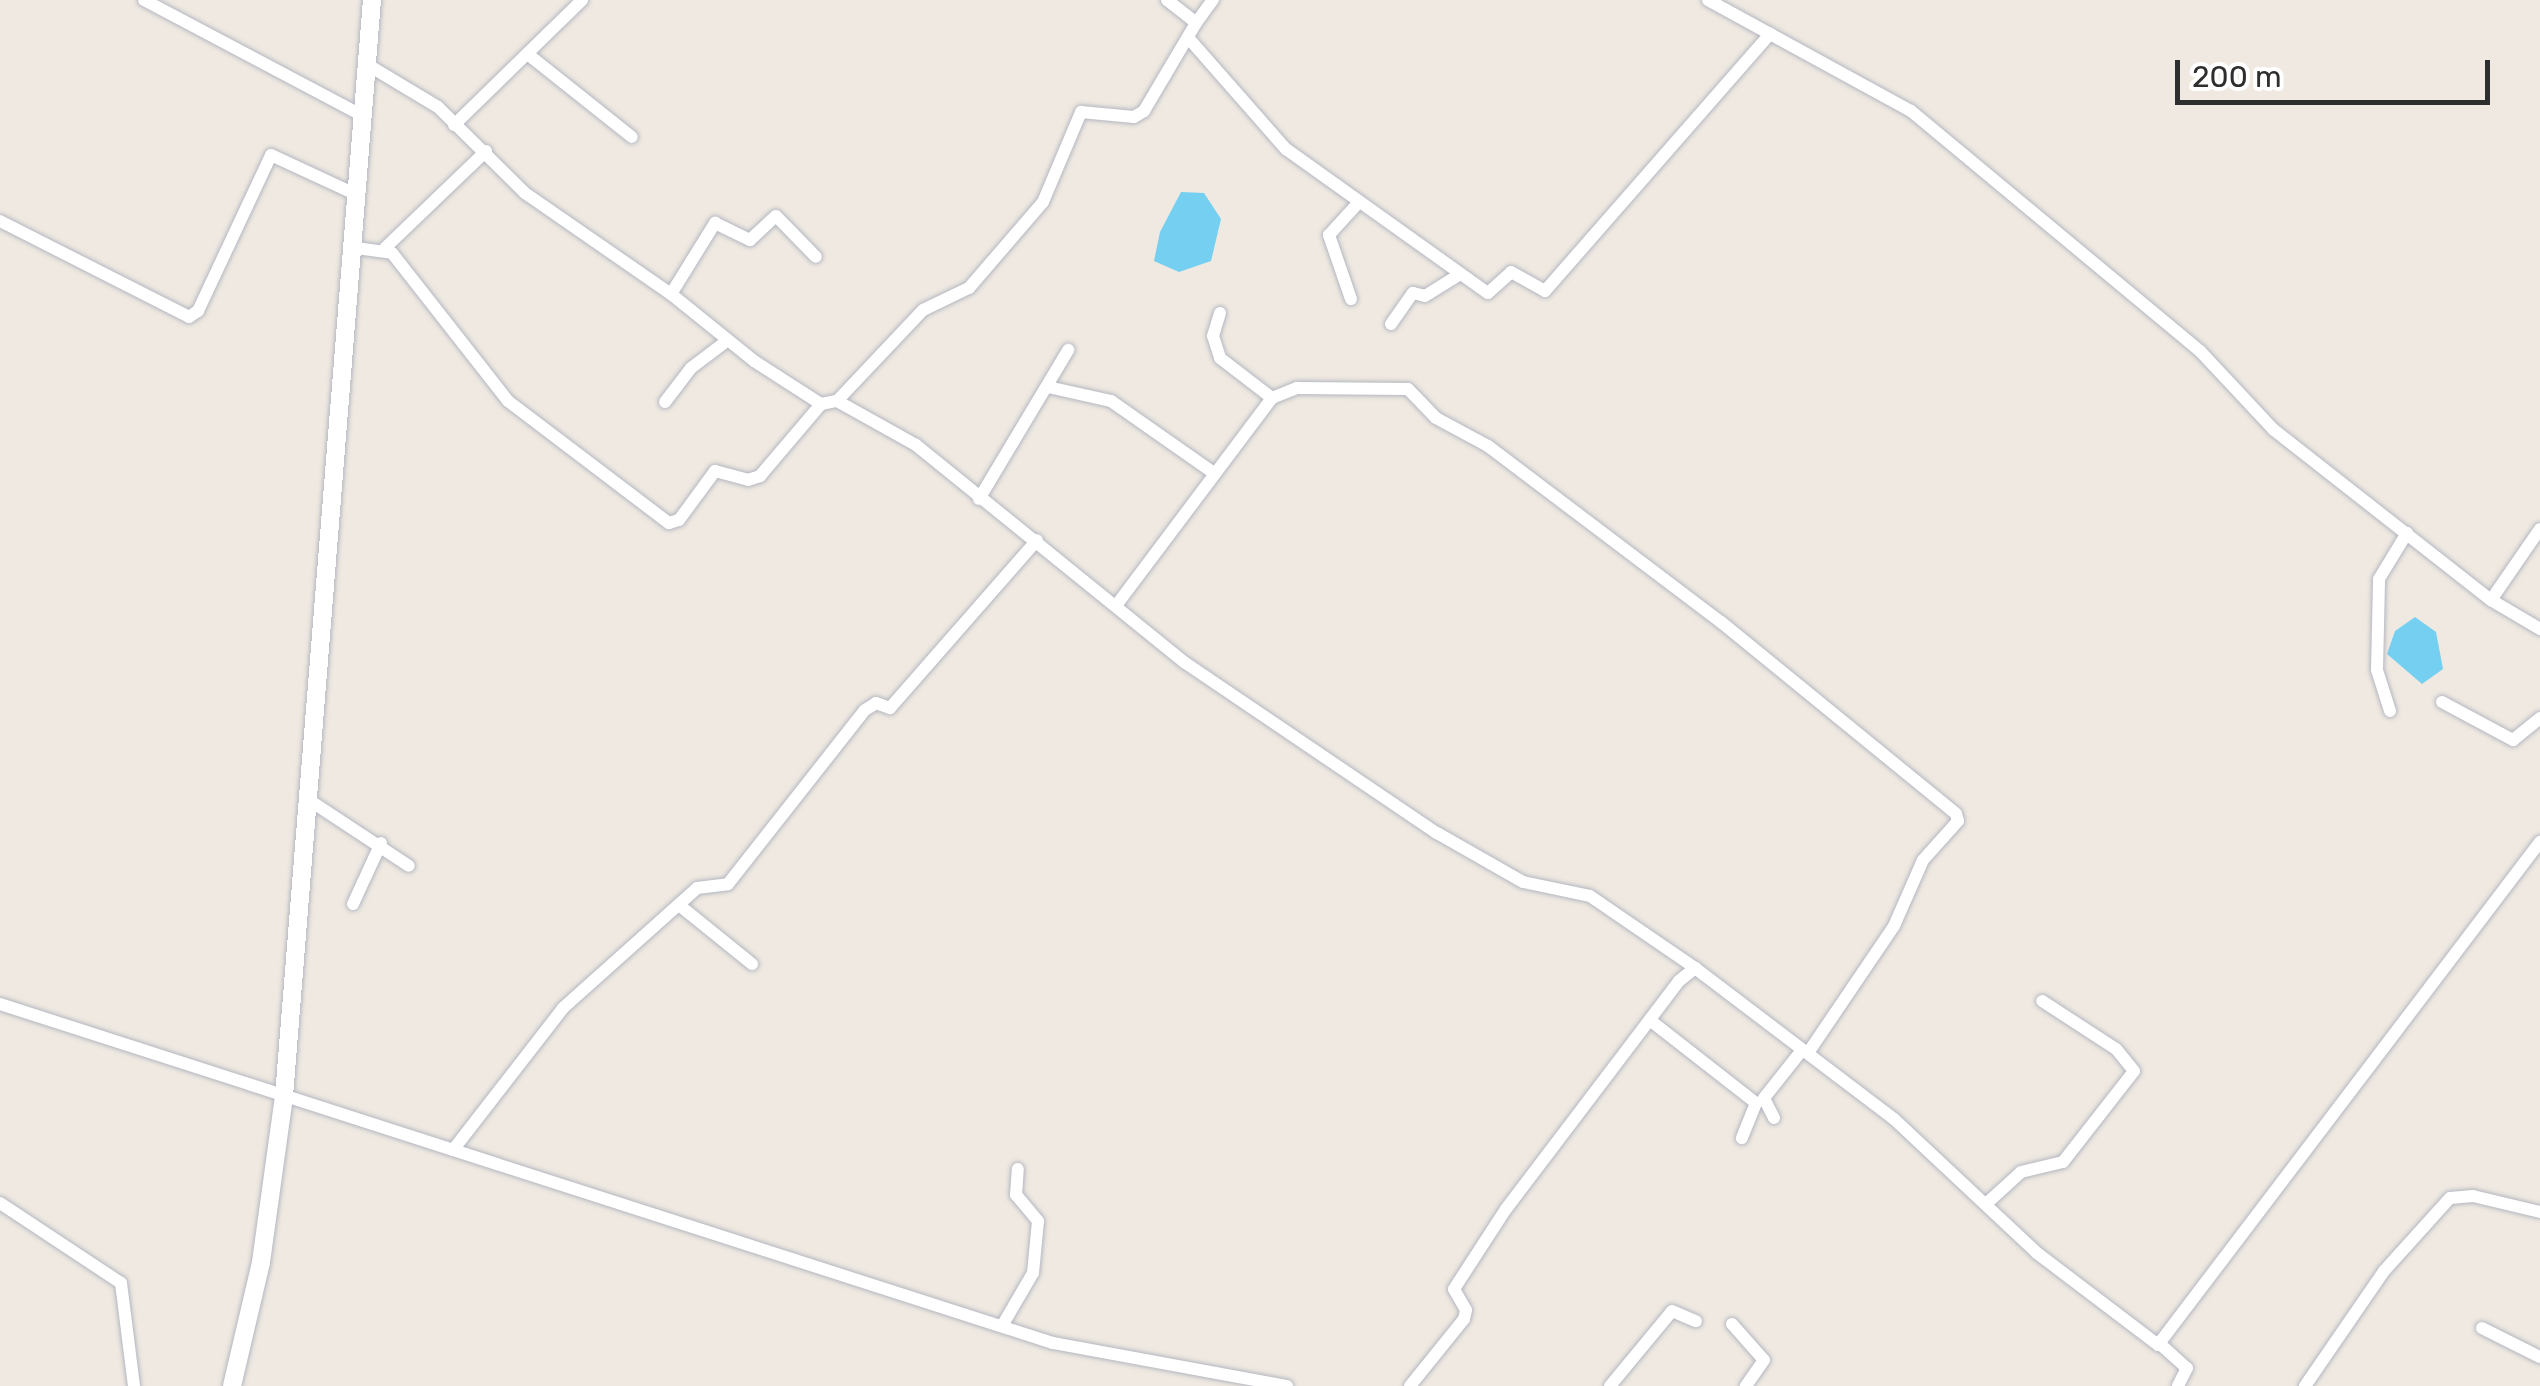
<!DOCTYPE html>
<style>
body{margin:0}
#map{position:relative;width:2540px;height:1386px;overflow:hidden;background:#efe9e1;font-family:Rubik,sans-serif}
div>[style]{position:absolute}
.water>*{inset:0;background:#75cff0}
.roads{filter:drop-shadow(0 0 2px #b4b7c1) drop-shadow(0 0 2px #b4b7c1)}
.street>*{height:12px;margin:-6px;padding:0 6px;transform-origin:6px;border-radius:6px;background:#fff}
.secondary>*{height:18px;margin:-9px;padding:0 9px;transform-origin:9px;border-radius:9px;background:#fff}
span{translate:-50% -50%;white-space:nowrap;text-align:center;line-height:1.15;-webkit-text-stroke:10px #fff;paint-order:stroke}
.scale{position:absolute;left:2175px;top:60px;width:315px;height:45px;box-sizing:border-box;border:5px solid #2e2e2e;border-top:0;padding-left:12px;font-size:30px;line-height:35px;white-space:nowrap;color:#2e2e2e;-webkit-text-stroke:8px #fff;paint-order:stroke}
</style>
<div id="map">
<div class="water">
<div style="clip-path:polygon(1181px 192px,1204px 193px,1221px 219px,1211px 261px,1179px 272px,1154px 261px,1160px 232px)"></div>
<div style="clip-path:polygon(2415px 617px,2436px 632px,2443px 669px,2422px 684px,2387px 654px,2395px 631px)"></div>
</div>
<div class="roads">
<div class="street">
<div style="left:144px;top:0;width:248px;rotate:27.9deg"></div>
<div style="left:1167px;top:0;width:37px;rotate:38deg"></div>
<div style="left:1196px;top:23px;width:29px;rotate:-54deg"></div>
<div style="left:1708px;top:0;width:231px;rotate:28.7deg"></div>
<div style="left:1911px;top:111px;width:376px;rotate:39.7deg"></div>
<div style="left:2200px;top:351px;width:108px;rotate:46.9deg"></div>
<div style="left:2274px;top:430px;width:276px;rotate:38.1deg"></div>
<div style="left:2491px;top:600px;width:57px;rotate:30.6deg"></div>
<div style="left:1191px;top:41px;width:144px;rotate:48.7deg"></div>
<div style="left:1286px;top:149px;width:248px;rotate:35.5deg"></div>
<div style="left:1488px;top:293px;width:31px;rotate:-42deg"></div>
<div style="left:1511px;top:272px;width:39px;rotate:29deg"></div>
<div style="left:1545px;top:291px;width:342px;rotate:-48.8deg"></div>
<div style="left:530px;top:56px;width:130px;rotate:38.5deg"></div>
<div style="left:368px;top:65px;width:82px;rotate:31deg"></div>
<div style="left:438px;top:107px;width:122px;rotate:44.7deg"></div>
<div style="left:525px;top:193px;width:178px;rotate:34.7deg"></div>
<div style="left:671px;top:294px;width:107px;rotate:38.9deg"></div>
<div style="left:754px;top:361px;width:80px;rotate:32.7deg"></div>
<div style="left:821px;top:404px;width:16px;rotate:-11deg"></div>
<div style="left:837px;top:401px;width:90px;rotate:29.1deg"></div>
<div style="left:916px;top:445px;width:345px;rotate:39deg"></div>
<div style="left:1184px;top:662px;width:305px;rotate:34.1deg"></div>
<div style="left:1437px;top:833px;width:99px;rotate:29.7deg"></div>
<div style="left:1523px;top:882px;width:68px;rotate:11.8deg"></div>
<div style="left:1590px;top:896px;width:127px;rotate:34.4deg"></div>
<div style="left:454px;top:125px;width:179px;rotate:-44.3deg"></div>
<div style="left:0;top:221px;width:212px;rotate:26.9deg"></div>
<div style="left:189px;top:317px;width:11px;rotate:-34deg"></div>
<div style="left:198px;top:311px;width:172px;rotate:-64.9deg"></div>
<div style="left:271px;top:155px;width:93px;rotate:24.9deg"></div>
<div style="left:349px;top:247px;width:43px;rotate:7.9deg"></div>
<div style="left:392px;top:253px;width:188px;rotate:51.9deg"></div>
<div style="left:508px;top:401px;width:202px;rotate:37.2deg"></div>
<div style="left:669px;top:523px;width:10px;rotate:-17deg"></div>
<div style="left:679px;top:520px;width:61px;rotate:-53.7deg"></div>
<div style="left:715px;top:471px;width:34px;rotate:15deg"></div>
<div style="left:748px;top:480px;width:13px;rotate:-18deg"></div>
<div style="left:760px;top:476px;width:94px;rotate:-49.7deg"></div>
<div style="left:385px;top:248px;width:140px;rotate:-43.8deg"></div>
<div style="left:671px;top:294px;width:84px;rotate:-58.2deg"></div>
<div style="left:715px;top:223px;width:39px;rotate:26deg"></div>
<div style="left:750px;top:240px;width:35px;rotate:-43deg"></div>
<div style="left:776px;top:216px;width:57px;rotate:45.7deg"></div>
<div style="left:1351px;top:299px;width:68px;rotate:-109deg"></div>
<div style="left:1329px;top:235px;width:45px;rotate:-47.7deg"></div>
<div style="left:1220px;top:313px;width:24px;rotate:107deg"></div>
<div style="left:1213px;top:336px;width:23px;rotate:72deg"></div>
<div style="left:1220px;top:358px;width:66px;rotate:37.6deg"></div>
<div style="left:1391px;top:324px;width:38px;rotate:-55deg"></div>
<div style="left:1413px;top:293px;width:12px;rotate:14deg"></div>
<div style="left:1425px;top:296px;width:38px;rotate:-32deg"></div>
<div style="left:1048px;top:387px;width:65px;rotate:12.5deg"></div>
<div style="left:1111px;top:401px;width:126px;rotate:35deg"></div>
<div style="left:837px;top:401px;width:125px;rotate:-46.6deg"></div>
<div style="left:923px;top:310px;width:51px;rotate:-25.6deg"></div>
<div style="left:969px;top:288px;width:113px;rotate:-49.3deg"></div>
<div style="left:1043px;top:202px;width:98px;rotate:-67.1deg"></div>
<div style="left:1081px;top:112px;width:53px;rotate:5.4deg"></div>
<div style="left:1134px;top:117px;width:12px;rotate:-31deg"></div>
<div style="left:1144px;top:111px;width:102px;rotate:-59.4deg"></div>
<div style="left:665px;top:402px;width:43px;rotate:-52.6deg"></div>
<div style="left:691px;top:368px;width:46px;rotate:-37.1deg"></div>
<div style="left:979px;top:499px;width:174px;rotate:-59.1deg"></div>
<div style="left:2491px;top:600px;width:86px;rotate:-55.4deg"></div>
<div style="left:1118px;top:603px;width:256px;rotate:-53.1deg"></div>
<div style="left:1272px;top:398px;width:27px;rotate:-22deg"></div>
<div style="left:1297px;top:388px;width:111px;rotate:0.5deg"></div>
<div style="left:1408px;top:389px;width:40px;rotate:46deg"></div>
<div style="left:1436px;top:418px;width:59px;rotate:28.3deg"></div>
<div style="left:1488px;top:446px;width:292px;rotate:37.1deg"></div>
<div style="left:1721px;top:622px;width:303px;rotate:39.2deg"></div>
<div style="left:1956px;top:814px;width:7px;rotate:74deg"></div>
<div style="left:1958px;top:821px;width:52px;rotate:131.9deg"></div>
<div style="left:1923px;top:860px;width:72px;rotate:113.7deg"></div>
<div style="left:1894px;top:926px;width:153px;rotate:124.1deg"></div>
<div style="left:2442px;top:702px;width:81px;rotate:28.2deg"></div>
<div style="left:2513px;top:740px;width:35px;rotate:-39deg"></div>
<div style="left:2390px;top:711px;width:43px;rotate:-107.6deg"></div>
<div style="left:2377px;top:670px;width:91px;rotate:-88.7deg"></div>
<div style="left:2379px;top:579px;width:54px;rotate:-58.7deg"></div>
<div style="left:306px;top:798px;width:123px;rotate:33.4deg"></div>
<div style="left:353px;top:904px;width:67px;rotate:-65.3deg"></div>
<div style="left:679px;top:905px;width:94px;rotate:38.9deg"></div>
<div style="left:0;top:1004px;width:1106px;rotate:17.85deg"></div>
<div style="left:1053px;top:1343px;width:238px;rotate:10.4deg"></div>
<div style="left:1651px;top:1021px;width:133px;rotate:38deg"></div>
<div style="left:1756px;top:1103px;width:38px;rotate:112deg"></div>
<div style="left:1774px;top:1118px;width:22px;rotate:-117deg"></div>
<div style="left:1764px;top:1098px;width:61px;rotate:-51.6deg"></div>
<div style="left:453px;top:1150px;width:180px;rotate:-52.2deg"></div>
<div style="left:563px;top:1008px;width:180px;rotate:-41.8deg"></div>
<div style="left:697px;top:888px;width:31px;rotate:-7deg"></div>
<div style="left:728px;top:884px;width:221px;rotate:-51.8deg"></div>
<div style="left:865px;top:710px;width:13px;rotate:-32deg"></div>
<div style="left:876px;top:703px;width:15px;rotate:20deg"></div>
<div style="left:890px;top:708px;width:223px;rotate:-48.8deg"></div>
<div style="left:0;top:1203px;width:145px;rotate:33.5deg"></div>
<div style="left:121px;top:1283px;width:104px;rotate:82.8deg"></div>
<div style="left:1986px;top:1204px;width:47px;rotate:-42.4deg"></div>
<div style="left:2021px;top:1172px;width:43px;rotate:-13.4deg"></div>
<div style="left:2063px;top:1162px;width:115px;rotate:-52deg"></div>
<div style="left:2134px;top:1071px;width:28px;rotate:-129deg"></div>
<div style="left:2116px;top:1049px;width:88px;rotate:-147deg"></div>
<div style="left:1732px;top:1324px;width:48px;rotate:48.4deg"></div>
<div style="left:1764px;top:1360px;width:32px;rotate:125deg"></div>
<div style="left:1002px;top:1326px;width:61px;rotate:-59.7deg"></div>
<div style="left:1033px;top:1273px;width:52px;rotate:-84.5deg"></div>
<div style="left:1038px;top:1221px;width:34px;rotate:-130deg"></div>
<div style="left:1016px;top:1195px;width:26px;rotate:-86deg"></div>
<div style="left:2482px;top:1328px;width:65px;rotate:26.6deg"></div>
<div style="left:2160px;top:1344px;width:36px;rotate:42deg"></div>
<div style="left:2187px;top:1368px;width:20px;rotate:117deg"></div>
<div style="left:1410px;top:1386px;width:86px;rotate:-51.1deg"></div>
<div style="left:1464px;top:1319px;width:9px;rotate:-77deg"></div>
<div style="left:1466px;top:1310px;width:24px;rotate:-120deg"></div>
<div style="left:1454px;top:1289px;width:95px;rotate:-57deg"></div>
<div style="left:1506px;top:1209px;width:286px;rotate:-52.8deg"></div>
<div style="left:1679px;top:981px;width:21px;rotate:-39deg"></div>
<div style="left:1695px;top:968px;width:250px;rotate:37.2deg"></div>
<div style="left:1894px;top:1119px;width:196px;rotate:43.1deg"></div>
<div style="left:2037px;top:1253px;width:152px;rotate:37.2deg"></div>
<div style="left:2158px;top:1345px;width:632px;rotate:-52.79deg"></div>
<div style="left:1610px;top:1386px;width:97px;rotate:-50.4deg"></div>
<div style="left:1672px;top:1311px;width:26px;rotate:23deg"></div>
<div style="left:2305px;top:1386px;width:140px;rotate:-55.5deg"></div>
<div style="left:2384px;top:1271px;width:98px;rotate:-47.9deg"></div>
<div style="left:2450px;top:1198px;width:23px;rotate:-5deg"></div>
<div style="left:2473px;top:1196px;width:69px;rotate:13.4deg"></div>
</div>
<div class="secondary">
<div style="left:232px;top:1386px;width:127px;rotate:-76.8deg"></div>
<div style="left:261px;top:1262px;width:168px;rotate:-82.1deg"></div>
<div style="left:284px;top:1096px;width:1100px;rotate:-85.41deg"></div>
</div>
</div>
<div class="scale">200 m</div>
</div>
